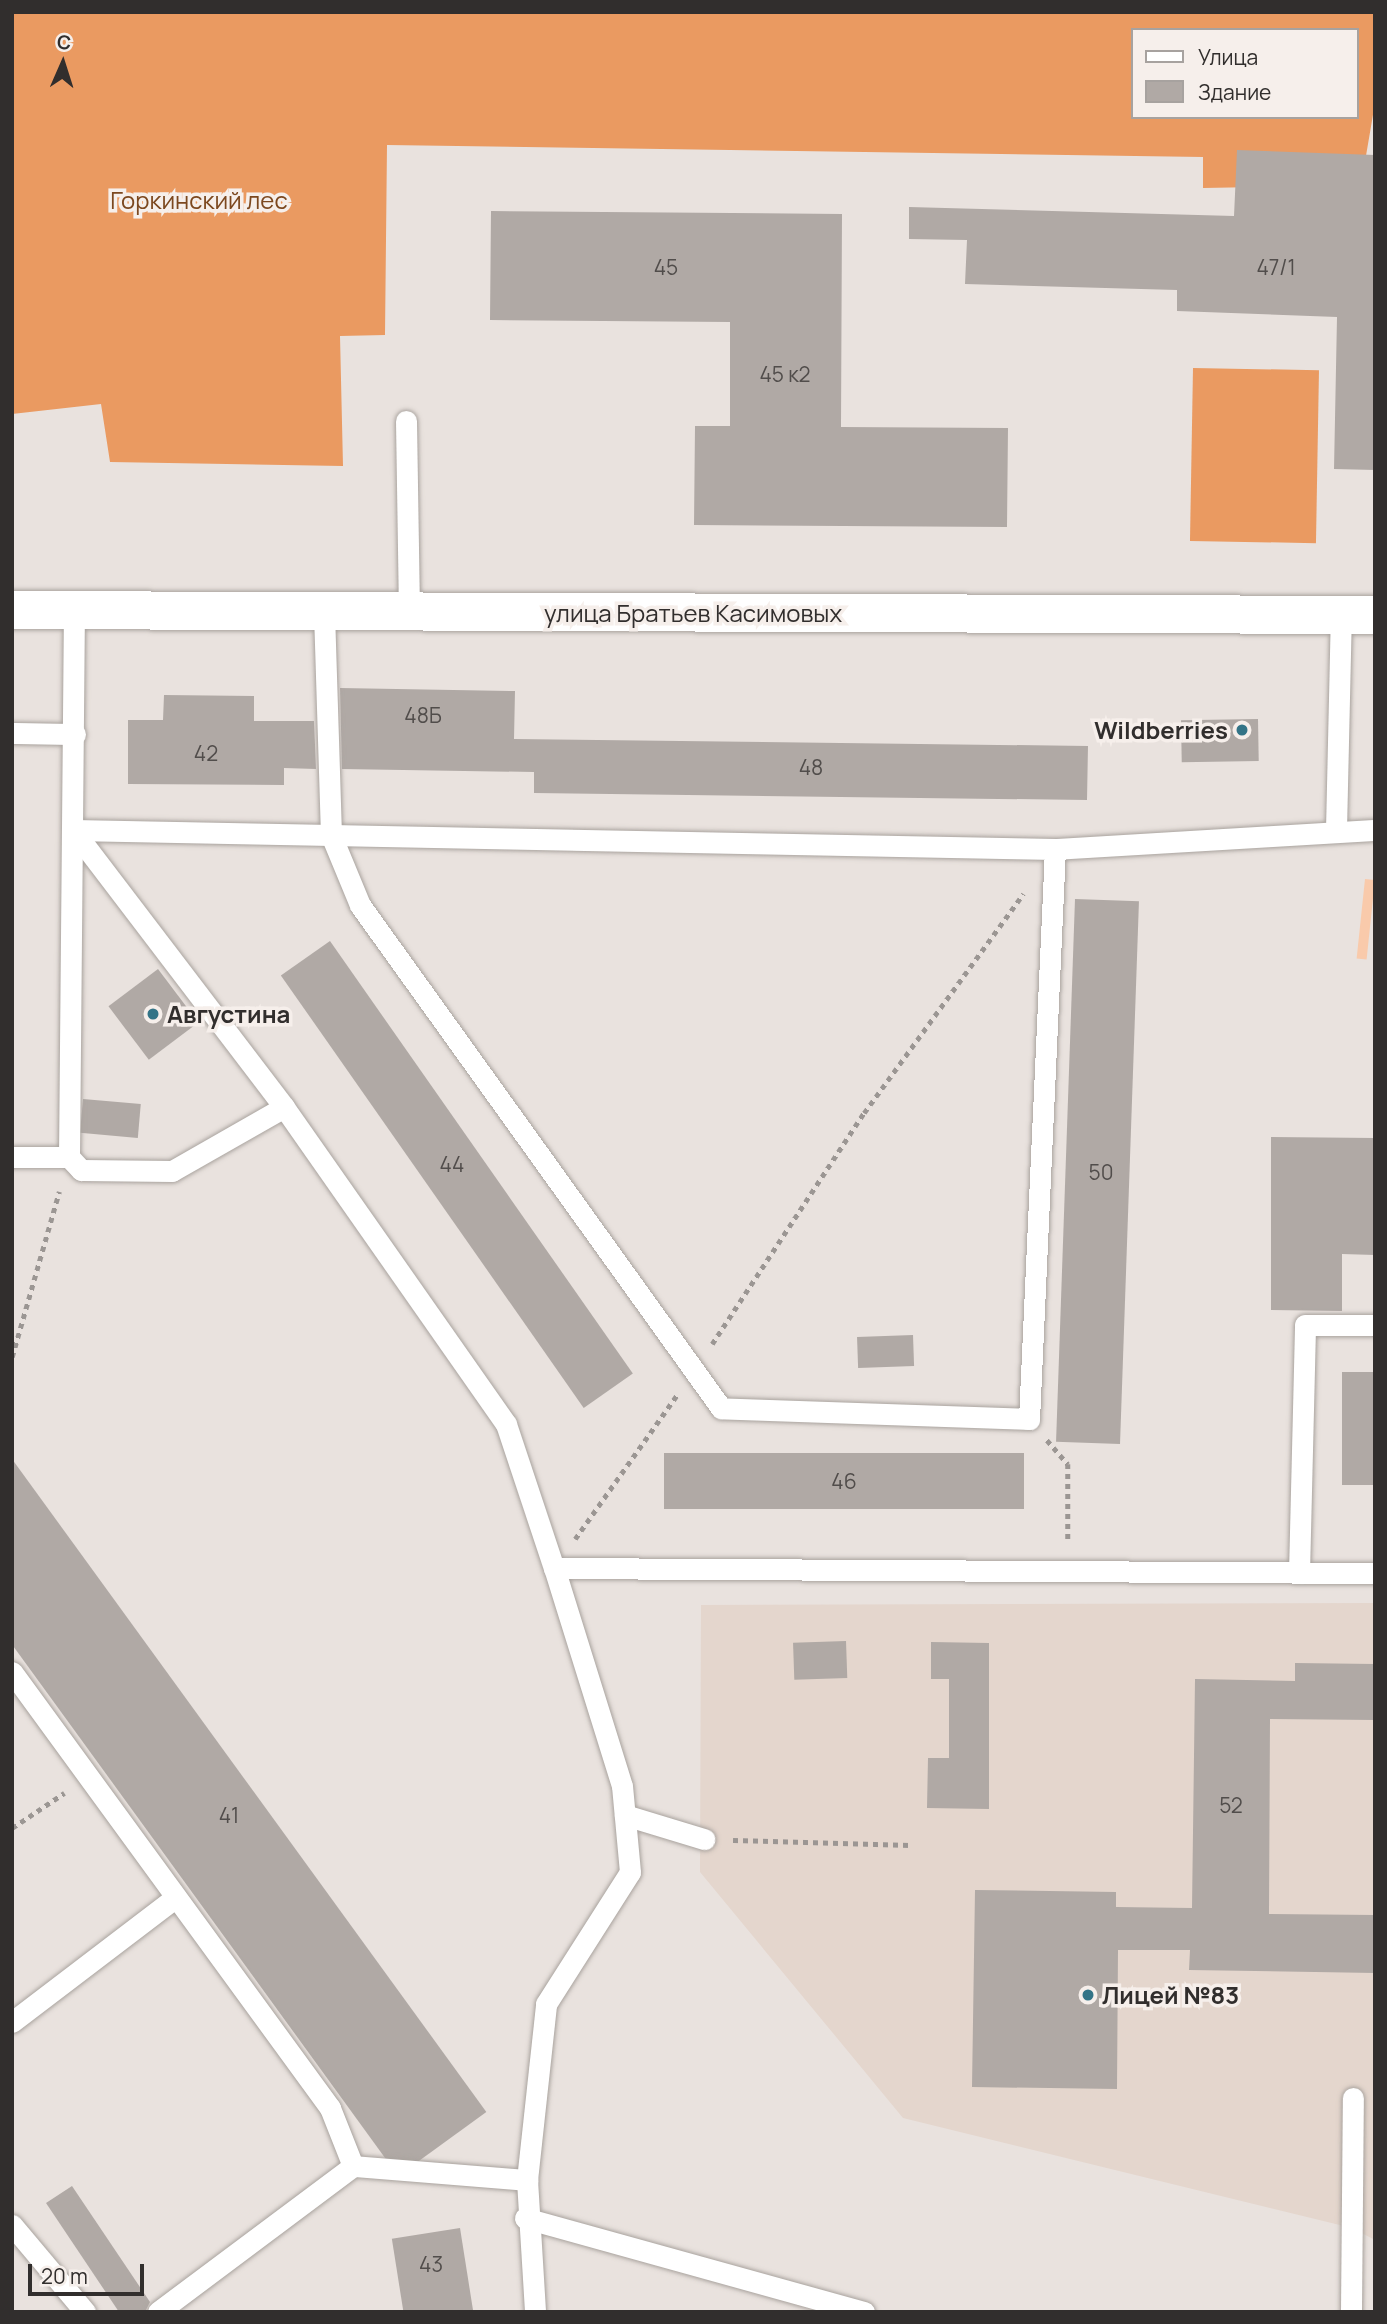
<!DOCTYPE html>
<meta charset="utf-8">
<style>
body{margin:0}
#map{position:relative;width:1387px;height:2324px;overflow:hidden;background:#e9e2de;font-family:Manrope,sans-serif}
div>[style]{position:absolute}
.built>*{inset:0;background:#e4d6cd}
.green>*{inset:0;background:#f9caab;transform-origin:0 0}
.forest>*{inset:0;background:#ea9a61;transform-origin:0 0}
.building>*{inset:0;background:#b0a9a5;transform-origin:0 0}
.path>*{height:4.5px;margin-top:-2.25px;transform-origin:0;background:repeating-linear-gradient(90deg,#9b9693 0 5px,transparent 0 10px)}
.roads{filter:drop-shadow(0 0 2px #a9a39e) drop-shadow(0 0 2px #a9a39e)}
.lane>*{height:21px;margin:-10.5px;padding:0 10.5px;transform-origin:10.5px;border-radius:10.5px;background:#fff}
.secondary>*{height:38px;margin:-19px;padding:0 19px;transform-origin:19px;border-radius:19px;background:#fff}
.dots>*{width:19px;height:19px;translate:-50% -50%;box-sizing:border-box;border:4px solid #f6efeb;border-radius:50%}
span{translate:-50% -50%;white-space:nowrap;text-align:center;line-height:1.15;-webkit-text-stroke:7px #f6efeb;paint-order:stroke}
.number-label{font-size:21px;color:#514d4b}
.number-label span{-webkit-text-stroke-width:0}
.park-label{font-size:24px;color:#7c481f}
.street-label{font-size:24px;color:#312e2d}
.poi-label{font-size:24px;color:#312e2d;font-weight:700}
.right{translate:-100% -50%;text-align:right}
.left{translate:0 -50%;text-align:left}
.frame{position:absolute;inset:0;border:14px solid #312e2d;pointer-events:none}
.legend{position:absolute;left:1131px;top:28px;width:228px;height:91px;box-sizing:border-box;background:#f6efeb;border:2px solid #a7a29f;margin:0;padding:9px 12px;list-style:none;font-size:21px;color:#312e2d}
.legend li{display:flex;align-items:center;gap:14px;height:35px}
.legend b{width:35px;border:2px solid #a7a29f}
.north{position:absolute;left:28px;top:28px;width:70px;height:70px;-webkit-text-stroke:5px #f6efeb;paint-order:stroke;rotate:3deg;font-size:19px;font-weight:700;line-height:28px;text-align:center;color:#312e2d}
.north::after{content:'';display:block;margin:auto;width:24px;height:32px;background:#312e2d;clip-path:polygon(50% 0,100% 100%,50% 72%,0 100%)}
.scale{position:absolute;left:28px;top:2264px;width:116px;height:32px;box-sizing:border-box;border:4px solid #312e2d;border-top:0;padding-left:9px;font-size:21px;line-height:24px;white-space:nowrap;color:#312e2d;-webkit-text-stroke:5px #f6efeb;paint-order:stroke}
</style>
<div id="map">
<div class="built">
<div style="clip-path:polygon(1375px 1603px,1375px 2240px,1352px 2228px,903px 2118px,700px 1872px,701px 1605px)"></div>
</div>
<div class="green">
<div style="left:1365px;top:879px;width:10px;height:80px;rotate:6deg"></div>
</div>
<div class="forest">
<div style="clip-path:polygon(evenodd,12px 12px,1375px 12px,1375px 103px,1361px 185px,1203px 188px,1203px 157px,387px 145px,385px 335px,340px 336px,343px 466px,110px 462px,101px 404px,12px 414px,12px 12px,1133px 30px,1357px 30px,1357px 117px,1133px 117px,1133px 30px)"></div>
<div style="left:1193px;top:368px;width:126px;height:173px;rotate:1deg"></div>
</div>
<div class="building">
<div style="clip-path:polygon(1237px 150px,1375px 155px,1375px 470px,1334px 469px,1337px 317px,1177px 311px,1177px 290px,965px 284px,967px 240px,909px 239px,909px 207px,1234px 216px)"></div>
<div style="clip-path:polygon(491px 211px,842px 214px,841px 427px,1008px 428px,1007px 527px,694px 525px,695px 426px,730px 426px,730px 322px,490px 320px)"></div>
<div style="clip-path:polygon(340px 688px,515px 691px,514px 739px,1088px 746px,1087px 800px,534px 793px,534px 772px,342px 769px)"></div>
<div style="clip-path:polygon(164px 695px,254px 696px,254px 721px,314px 721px,316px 769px,284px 768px,284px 785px,128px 784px,128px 720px,163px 720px)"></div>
<div style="left:1258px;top:719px;width:42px;height:77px;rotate:89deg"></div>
<div style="left:1075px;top:899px;width:64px;height:543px;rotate:2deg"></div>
<div style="left:330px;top:941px;width:528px;height:60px;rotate:55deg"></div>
<div style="left:158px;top:969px;width:67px;height:62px;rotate:53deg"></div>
<div style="left:83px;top:1099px;width:58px;height:34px;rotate:5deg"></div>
<div style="clip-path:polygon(1271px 1137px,1375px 1138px,1375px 1255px,1342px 1254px,1342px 1311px,1271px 1310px)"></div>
<div style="left:913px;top:1335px;width:31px;height:56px;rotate:88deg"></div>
<div style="left:1342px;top:1372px;width:33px;height:113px"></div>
<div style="left:664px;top:1453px;width:360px;height:56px"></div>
<div style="left:12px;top:1459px;width:807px;height:109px;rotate:54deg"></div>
<div style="left:846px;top:1641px;width:37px;height:53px;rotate:88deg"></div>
<div style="clip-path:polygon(931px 1642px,989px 1643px,989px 1809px,927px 1808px,928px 1758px,949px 1758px,949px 1679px,931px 1679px)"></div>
<div style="clip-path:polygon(1295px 1663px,1375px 1664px,1375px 1720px,1270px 1719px,1269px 1914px,1375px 1915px,1375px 1973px,1189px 1970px,1190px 1950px,1118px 1950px,1117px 2089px,972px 2087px,975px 1890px,1116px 1892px,1116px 1907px,1192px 1908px,1195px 1679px,1295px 1681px)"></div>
<div style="clip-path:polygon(72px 2186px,150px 2302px,145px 2312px,119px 2312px,46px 2203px)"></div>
<div style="left:460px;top:2228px;width:85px;height:69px;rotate:81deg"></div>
</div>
<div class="path">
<div style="left:712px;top:1344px;width:277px;rotate:-56.7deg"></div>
<div style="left:864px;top:1113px;width:271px;rotate:-54deg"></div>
<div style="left:12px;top:1357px;width:172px;rotate:-74.1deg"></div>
<div style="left:1047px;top:1440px;width:32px;rotate:49deg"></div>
<div style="left:1068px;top:1464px;width:79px;rotate:90deg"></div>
<div style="left:575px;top:1539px;width:176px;rotate:-54.7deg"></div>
<div style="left:12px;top:1828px;width:63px;rotate:-33.9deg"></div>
<div style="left:733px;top:1840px;width:177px;rotate:1.6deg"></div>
</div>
<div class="roads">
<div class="lane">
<div style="left:406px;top:421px;width:191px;rotate:89.1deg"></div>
<div style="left:12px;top:733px;width:63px;rotate:0.9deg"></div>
<div style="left:73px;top:830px;width:258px;rotate:1.1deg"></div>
<div style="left:331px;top:835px;width:724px;rotate:1.11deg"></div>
<div style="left:1055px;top:849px;width:571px;rotate:92.61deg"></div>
<div style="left:1029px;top:1419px;width:308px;rotate:-178deg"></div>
<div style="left:721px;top:1408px;width:619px;rotate:-125.67deg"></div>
<div style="left:360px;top:905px;width:76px;rotate:-112.5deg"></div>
<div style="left:331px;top:835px;width:223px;rotate:-91.8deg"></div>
<div style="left:73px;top:830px;width:348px;rotate:52.7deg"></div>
<div style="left:1336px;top:830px;width:215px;rotate:-88.7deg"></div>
<div style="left:1055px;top:849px;width:321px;rotate:-3.4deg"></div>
<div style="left:12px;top:1157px;width:57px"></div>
<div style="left:69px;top:1157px;width:547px;rotate:-89.48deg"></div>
<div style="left:69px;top:1157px;width:18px;rotate:47deg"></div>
<div style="left:81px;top:1170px;width:91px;rotate:0.6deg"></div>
<div style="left:172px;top:1171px;width:129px;rotate:-29.7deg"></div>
<div style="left:284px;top:1107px;width:387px;rotate:55deg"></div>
<div style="left:506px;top:1424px;width:152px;rotate:71.6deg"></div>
<div style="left:1299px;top:1573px;width:248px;rotate:-88.6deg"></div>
<div style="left:1305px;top:1325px;width:70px"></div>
<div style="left:12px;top:1672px;width:540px;rotate:53.89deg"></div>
<div style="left:330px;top:2108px;width:62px;rotate:68.4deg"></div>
<div style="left:625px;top:1815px;width:83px;rotate:16.9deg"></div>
<div style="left:12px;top:2022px;width:206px;rotate:-37.3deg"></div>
<div style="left:527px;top:2180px;width:132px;rotate:86.5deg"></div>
<div style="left:525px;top:2218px;width:352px;rotate:15.5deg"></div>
<div style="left:12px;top:2225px;width:114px;rotate:50deg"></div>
<div style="left:158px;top:2312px;width:244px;rotate:-36.8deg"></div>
<div style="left:353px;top:2166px;width:175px;rotate:4.6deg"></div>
<div style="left:527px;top:2180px;width:177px;rotate:-83.8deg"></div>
<div style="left:546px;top:2004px;width:156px;rotate:-57.5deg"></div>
<div style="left:630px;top:1872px;width:86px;rotate:-95.3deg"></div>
<div style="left:622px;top:1786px;width:228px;rotate:-107.3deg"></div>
<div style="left:554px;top:1568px;width:821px;rotate:0.35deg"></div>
<div style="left:1351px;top:2312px;width:214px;rotate:-89.5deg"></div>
</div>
<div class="secondary">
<div style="left:12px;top:610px;width:1363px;rotate:0.21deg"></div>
</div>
</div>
<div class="dots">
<div style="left:1242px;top:730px;background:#337487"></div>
<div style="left:153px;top:1014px;background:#337487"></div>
<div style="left:1088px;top:1995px;background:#337487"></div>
</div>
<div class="number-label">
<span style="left:666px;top:267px">45</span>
<span style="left:1276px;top:267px">47/1</span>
<span style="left:785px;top:374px">45 к2</span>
<span style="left:423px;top:715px">48Б</span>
<span style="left:206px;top:753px">42</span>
<span style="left:811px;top:767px">48</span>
<span style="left:452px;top:1164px">44</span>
<span style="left:1101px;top:1172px">50</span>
<span style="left:844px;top:1481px">46</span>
<span style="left:1231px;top:1805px">52</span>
<span style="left:229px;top:1815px">41</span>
<span style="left:431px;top:2264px">43</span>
</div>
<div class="park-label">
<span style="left:199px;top:200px">Горкинский лес</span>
</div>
<div class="street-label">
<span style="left:693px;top:613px">улица Братьев Касимовых</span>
</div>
<div class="poi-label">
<span class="right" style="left:1228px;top:730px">Wildberries</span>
<span class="left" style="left:167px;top:1014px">Августина</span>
<span class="left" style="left:1102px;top:1995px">Лицей №83</span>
</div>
<div class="frame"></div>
<ul class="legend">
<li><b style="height:9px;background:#fff"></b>Улица</li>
<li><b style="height:19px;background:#b0a9a5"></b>Здание</li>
</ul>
<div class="north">С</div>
<div class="scale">20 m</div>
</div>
